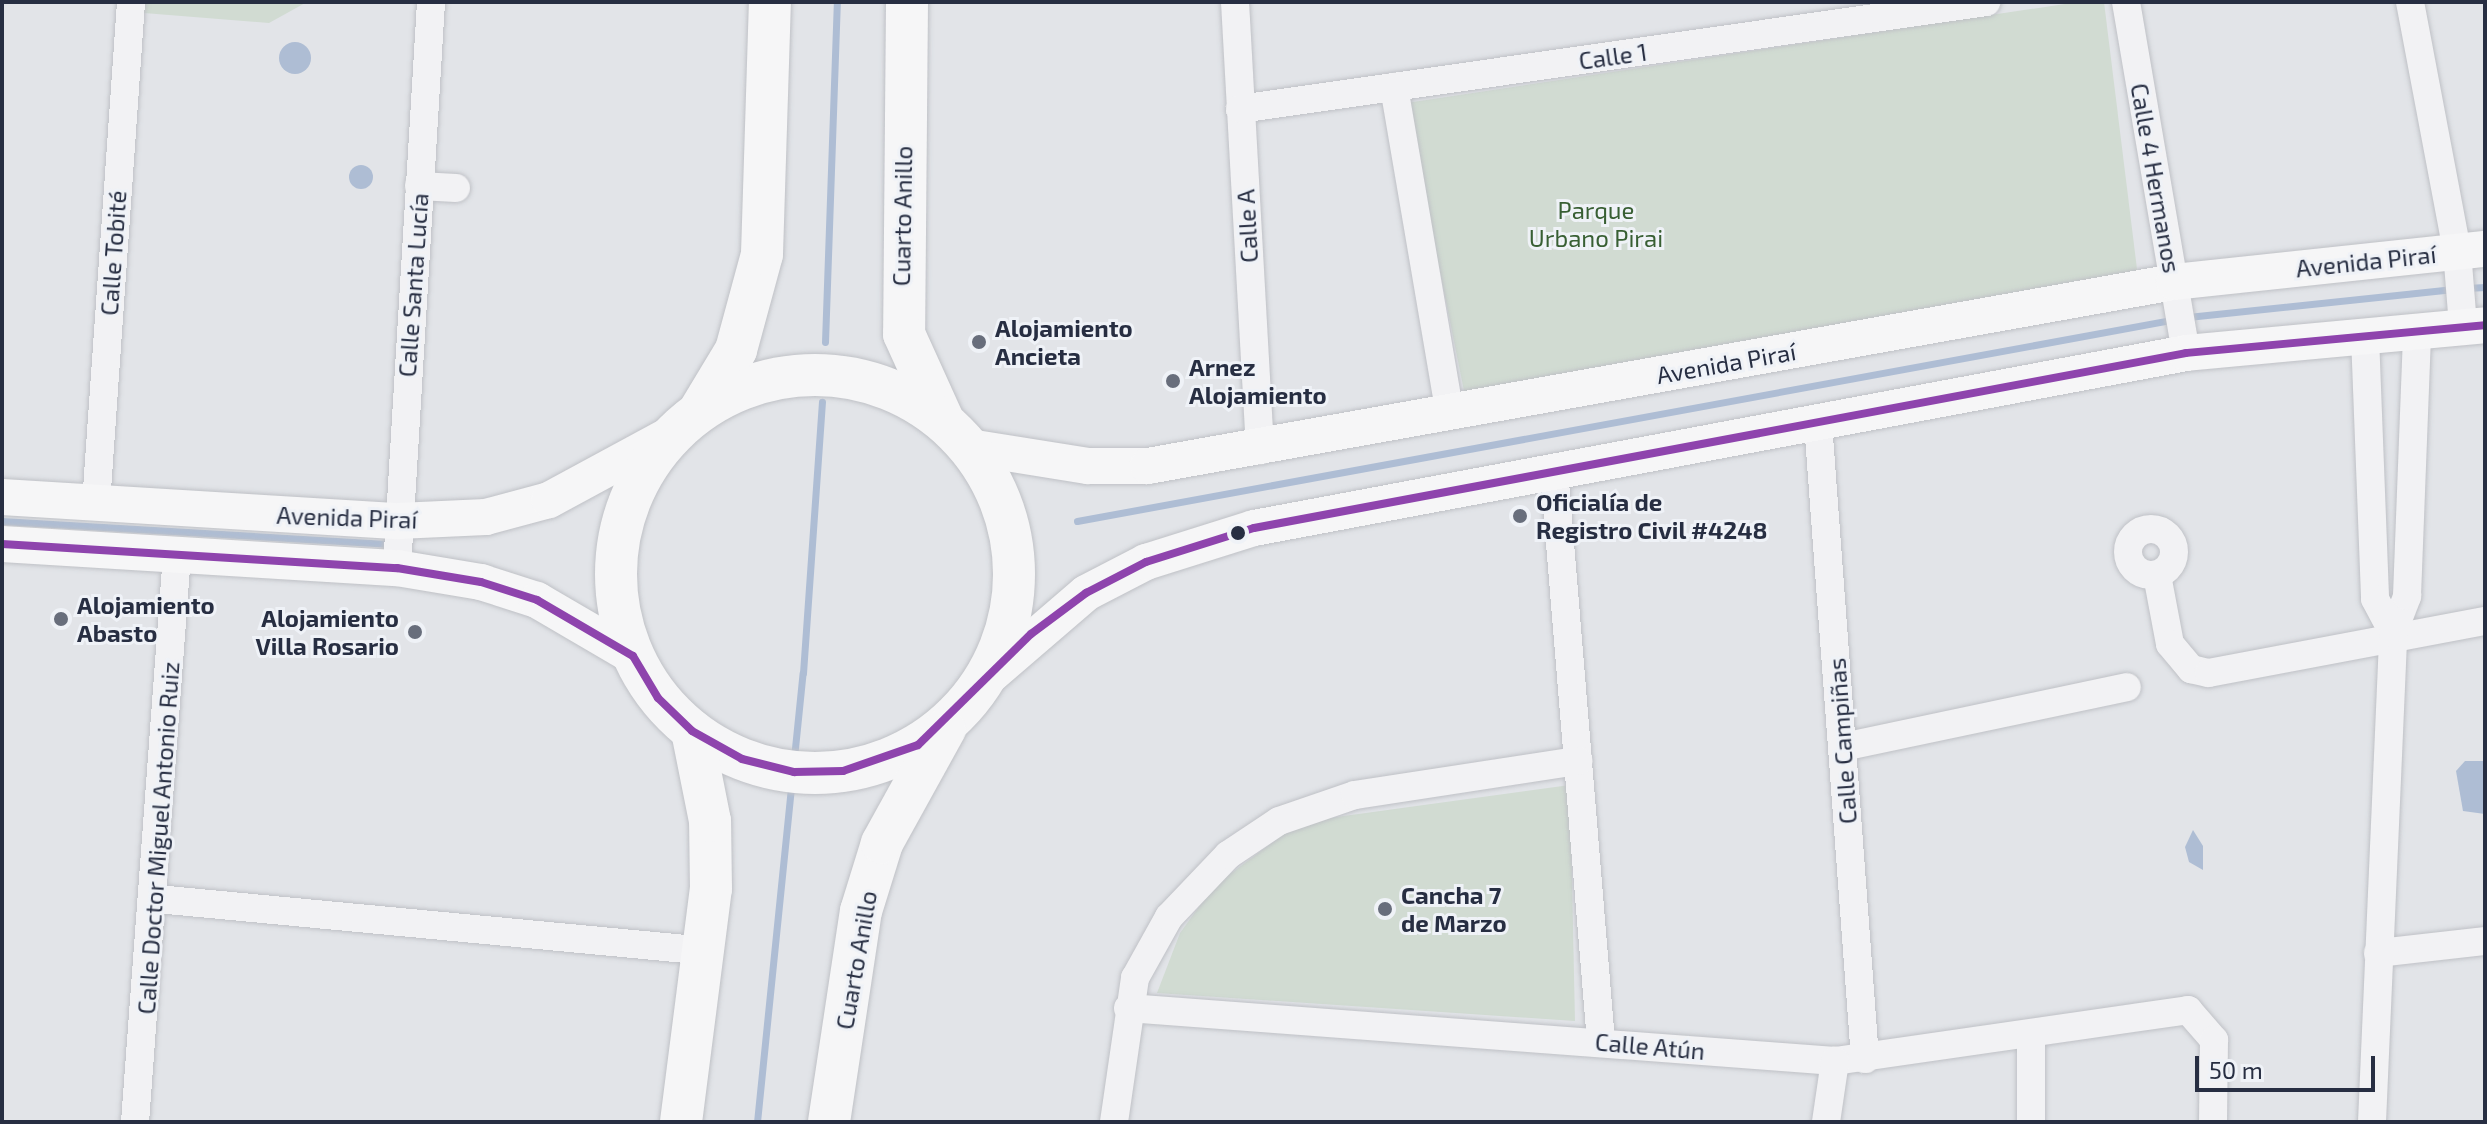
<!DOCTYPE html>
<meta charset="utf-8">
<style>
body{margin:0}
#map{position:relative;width:2487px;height:1124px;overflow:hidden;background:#e2e4e8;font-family:"Exo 2",sans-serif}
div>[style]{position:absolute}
.green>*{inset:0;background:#d1dbd2}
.water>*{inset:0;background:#aebdd4}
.round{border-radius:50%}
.stream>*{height:7px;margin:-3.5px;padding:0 3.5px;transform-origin:3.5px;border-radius:3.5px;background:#aebdd4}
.roads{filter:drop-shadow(0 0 2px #bfc1c6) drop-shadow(0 0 2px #bfc1c6)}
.minor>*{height:28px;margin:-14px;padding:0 14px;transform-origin:14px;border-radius:14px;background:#f2f2f4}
.minor>.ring{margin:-14px;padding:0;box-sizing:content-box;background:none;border:28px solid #f2f2f4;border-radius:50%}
.major>*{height:36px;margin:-18px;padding:0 18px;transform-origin:18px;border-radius:18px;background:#f6f6f7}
.highway>*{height:42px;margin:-21px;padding:0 21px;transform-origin:21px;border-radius:21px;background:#f6f6f7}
.highway>.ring{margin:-21px;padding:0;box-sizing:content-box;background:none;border:42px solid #f6f6f7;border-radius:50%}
.bus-1>*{height:8px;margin:-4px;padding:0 4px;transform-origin:4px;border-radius:4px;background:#8e44ad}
.dots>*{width:22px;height:22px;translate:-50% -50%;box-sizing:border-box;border:4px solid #eff2f7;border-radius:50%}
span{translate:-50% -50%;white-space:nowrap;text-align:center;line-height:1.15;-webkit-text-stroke:6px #eff2f7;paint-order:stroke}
.street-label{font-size:24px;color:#272e42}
.park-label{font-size:24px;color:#385f33}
.poi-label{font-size:24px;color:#272e42;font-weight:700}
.left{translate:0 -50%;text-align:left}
.right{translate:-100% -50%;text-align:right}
.frame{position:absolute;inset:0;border:4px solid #272e42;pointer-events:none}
.scale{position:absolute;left:2195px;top:1056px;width:180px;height:36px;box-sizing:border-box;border:4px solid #272e42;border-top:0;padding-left:10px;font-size:24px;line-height:28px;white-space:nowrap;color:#272e42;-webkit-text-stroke:6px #eff2f7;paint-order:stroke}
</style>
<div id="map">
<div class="green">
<div style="clip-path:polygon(144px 2px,307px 2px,269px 23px,144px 13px)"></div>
<div style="clip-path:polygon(2078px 2px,2104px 2px,2138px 277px,1465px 396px,1406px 103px)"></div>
<div style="clip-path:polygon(1570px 785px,1575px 1021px,1157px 993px,1180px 933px,1214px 886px,1300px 822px)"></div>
</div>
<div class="water">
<div class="round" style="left:279px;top:42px;width:32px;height:32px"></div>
<div class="round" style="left:349px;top:165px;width:24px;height:24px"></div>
<div style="clip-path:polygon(2465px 761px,2485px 761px,2485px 814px,2463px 811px,2456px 771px)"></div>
<div style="clip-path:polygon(2193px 830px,2203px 846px,2203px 870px,2189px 862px,2185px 847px)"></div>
</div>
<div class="stream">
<div style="left:2467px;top:288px;width:18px;rotate:-3deg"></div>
<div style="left:2188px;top:317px;width:267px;rotate:-6deg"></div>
<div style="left:825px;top:342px;width:340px;rotate:-88deg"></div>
<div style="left:2px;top:521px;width:390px;rotate:3.4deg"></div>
<div style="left:1077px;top:521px;width:1117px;rotate:-10.41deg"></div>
<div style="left:757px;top:1122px;width:451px;rotate:-84.2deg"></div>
<div style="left:803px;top:673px;width:272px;rotate:-86deg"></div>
</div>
<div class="roads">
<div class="minor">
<div style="left:1235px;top:2px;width:449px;rotate:86.8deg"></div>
<div style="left:2126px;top:2px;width:356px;rotate:80.3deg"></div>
<div style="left:2410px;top:2px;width:253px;rotate:79.3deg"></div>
<div style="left:2457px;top:251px;width:75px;rotate:85.4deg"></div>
<div style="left:1394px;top:87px;width:331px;rotate:80.3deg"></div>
<div style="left:1240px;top:109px;width:754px;rotate:-8.16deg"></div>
<div style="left:419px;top:186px;width:37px;rotate:3deg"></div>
<div style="left:2365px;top:336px;width:263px;rotate:87.8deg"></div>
<div style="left:2375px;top:599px;width:38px;rotate:62deg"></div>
<div style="left:1818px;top:423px;width:638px;rotate:85.77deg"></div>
<div style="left:1554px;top:470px;width:574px;rotate:85.3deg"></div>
<div style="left:96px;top:504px;width:503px;rotate:-86.01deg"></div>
<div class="ring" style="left:2128px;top:529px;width:18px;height:18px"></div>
<div style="left:397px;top:568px;width:567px;rotate:-86.56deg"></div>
<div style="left:2157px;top:575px;width:70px;rotate:79.3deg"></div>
<div style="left:2170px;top:644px;width:33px;rotate:50deg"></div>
<div style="left:2191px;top:669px;width:18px;rotate:13deg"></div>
<div style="left:2209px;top:673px;width:281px;rotate:-10.7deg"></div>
<div style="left:1843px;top:747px;width:290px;rotate:-11.9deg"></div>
<div style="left:157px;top:899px;width:552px;rotate:5.4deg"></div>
<div style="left:2378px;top:953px;width:108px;rotate:-6.4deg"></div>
<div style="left:1128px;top:1008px;width:709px;rotate:4.29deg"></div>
<div style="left:1835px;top:1061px;width:357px;rotate:-8.2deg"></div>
<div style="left:2188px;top:1010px;width:40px;rotate:49deg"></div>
<div style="left:2214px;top:1040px;width:82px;rotate:90.7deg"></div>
<div style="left:135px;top:1122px;width:570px;rotate:-85.77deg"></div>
<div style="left:1114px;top:1122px;width:146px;rotate:-81.7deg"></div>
<div style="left:1135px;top:978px;width:70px;rotate:-60.9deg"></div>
<div style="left:1169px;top:917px;width:86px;rotate:-46.4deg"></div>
<div style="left:1228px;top:855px;width:61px;rotate:-33.7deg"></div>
<div style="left:1279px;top:821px;width:80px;rotate:-18.9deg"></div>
<div style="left:1355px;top:795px;width:226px;rotate:-8.7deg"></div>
<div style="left:1826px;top:1122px;width:62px;rotate:-81.6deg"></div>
<div style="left:2031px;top:1122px;width:87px;rotate:-90deg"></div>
<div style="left:2372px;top:1122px;width:489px;rotate:-87.5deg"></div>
<div style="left:2393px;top:633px;width:40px;rotate:-69deg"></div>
<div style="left:2407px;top:596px;width:266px;rotate:-87.8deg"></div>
</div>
<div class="major">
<div style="left:969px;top:447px;width:121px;rotate:9.1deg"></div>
<div style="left:1088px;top:466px;width:60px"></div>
<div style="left:1148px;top:466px;width:1042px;rotate:-10.17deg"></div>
<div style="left:2174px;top:282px;width:313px;rotate:-6.1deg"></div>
<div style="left:2px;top:497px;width:397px;rotate:3.5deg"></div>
<div style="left:398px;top:521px;width:88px;rotate:-2.6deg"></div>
<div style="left:486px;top:517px;width:65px;rotate:-15.1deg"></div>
<div style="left:549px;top:500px;width:141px;rotate:-28.4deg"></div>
<div style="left:2px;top:544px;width:396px;rotate:3.5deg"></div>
<div style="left:397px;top:568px;width:85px;rotate:9.5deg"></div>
<div style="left:481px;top:582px;width:59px;rotate:17.8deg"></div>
<div style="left:537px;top:600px;width:111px;rotate:30.3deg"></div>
<div style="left:985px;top:680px;width:133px;rotate:-40.7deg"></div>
<div style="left:1086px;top:593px;width:68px;rotate:-27.3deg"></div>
<div style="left:1146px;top:562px;width:113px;rotate:-17.5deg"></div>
<div style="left:1254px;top:528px;width:948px;rotate:-10.63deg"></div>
<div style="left:2186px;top:353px;width:300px;rotate:-5.3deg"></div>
</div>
<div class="highway">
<div style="left:907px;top:2px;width:332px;rotate:90.5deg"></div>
<div style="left:904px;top:334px;width:94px;rotate:65.6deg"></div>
<div class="ring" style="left:616px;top:375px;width:356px;height:356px"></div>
<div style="left:701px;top:408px;width:68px;rotate:-58.9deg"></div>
<div style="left:736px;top:350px;width:99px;rotate:-74.8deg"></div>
<div style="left:762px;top:254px;width:252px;rotate:-88.2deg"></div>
<div style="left:681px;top:1122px;width:235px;rotate:-82.7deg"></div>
<div style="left:711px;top:889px;width:68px;rotate:-90.8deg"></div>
<div style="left:710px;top:821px;width:92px;rotate:-101.3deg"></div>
<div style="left:829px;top:1122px;width:213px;rotate:-81.4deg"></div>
<div style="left:861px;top:911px;width:71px;rotate:-72.8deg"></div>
<div style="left:882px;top:843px;width:130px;rotate:-61.1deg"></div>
</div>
</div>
<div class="bus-1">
<div style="left:2px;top:544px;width:396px;rotate:3.5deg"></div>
<div style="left:397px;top:568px;width:85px;rotate:9.5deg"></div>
<div style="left:481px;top:582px;width:59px;rotate:17.8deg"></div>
<div style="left:537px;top:600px;width:111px;rotate:30.3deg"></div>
<div style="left:633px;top:656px;width:49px;rotate:59.2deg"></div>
<div style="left:658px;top:698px;width:47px;rotate:44.1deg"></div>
<div style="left:692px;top:731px;width:57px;rotate:29.2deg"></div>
<div style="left:742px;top:759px;width:54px;rotate:14deg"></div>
<div style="left:794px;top:772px;width:49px;rotate:-1.2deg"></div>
<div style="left:843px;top:771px;width:79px;rotate:-19.1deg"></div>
<div style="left:918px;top:745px;width:158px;rotate:-44.5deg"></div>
<div style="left:1031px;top:634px;width:69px;rotate:-36.7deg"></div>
<div style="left:1086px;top:593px;width:68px;rotate:-27.3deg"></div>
<div style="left:1146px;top:562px;width:113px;rotate:-17.5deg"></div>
<div style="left:1254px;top:528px;width:948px;rotate:-10.63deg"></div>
<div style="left:2186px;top:353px;width:300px;rotate:-5.3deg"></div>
</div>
<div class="dots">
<div style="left:979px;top:342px;background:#686e7c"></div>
<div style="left:1173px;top:381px;background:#686e7c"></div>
<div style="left:1520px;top:516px;background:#686e7c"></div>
<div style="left:1238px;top:533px;background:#272e42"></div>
<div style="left:61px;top:619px;background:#686e7c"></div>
<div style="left:415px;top:632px;background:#686e7c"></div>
<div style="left:1385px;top:909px;background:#686e7c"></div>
</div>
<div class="street-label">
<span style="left:1613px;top:56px;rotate:-8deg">Calle 1</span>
<span style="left:2156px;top:178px;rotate:80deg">Calle 4 Hermanos</span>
<span style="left:902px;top:216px;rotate:-89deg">Cuarto Anillo</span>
<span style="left:1247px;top:226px;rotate:-93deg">Calle A</span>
<span style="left:113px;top:253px;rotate:-86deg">Calle Tobité</span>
<span style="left:2366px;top:261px;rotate:-6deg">Avenida Piraí</span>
<span style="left:413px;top:285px;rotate:-86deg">Calle Santa Lucía</span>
<span style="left:1726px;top:363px;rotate:-10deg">Avenida Piraí</span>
<span style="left:347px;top:517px;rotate:2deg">Avenida Piraí</span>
<span style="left:1842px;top:741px;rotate:-94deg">Calle Campiñas</span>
<span style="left:158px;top:838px;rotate:-86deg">Calle Doctor Miguel Antonio Ruiz</span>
<span style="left:856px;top:960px;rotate:-80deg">Cuarto Anillo</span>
<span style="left:1650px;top:1046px;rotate:5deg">Calle Atún</span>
</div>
<div class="park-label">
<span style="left:1596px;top:224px">Parque<br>Urbano Pirai</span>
</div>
<div class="poi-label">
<span class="left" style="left:995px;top:342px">Alojamiento<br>Ancieta</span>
<span class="left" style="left:1189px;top:381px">Arnez<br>Alojamiento</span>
<span class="left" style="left:1536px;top:516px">Oficialía de<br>Registro Civil #4248</span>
<span class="left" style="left:77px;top:619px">Alojamiento<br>Abasto</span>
<span class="right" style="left:399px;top:632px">Alojamiento<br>Villa Rosario</span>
<span class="left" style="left:1401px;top:909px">Cancha 7<br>de Marzo</span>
</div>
<div class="frame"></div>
<div class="scale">50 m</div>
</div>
